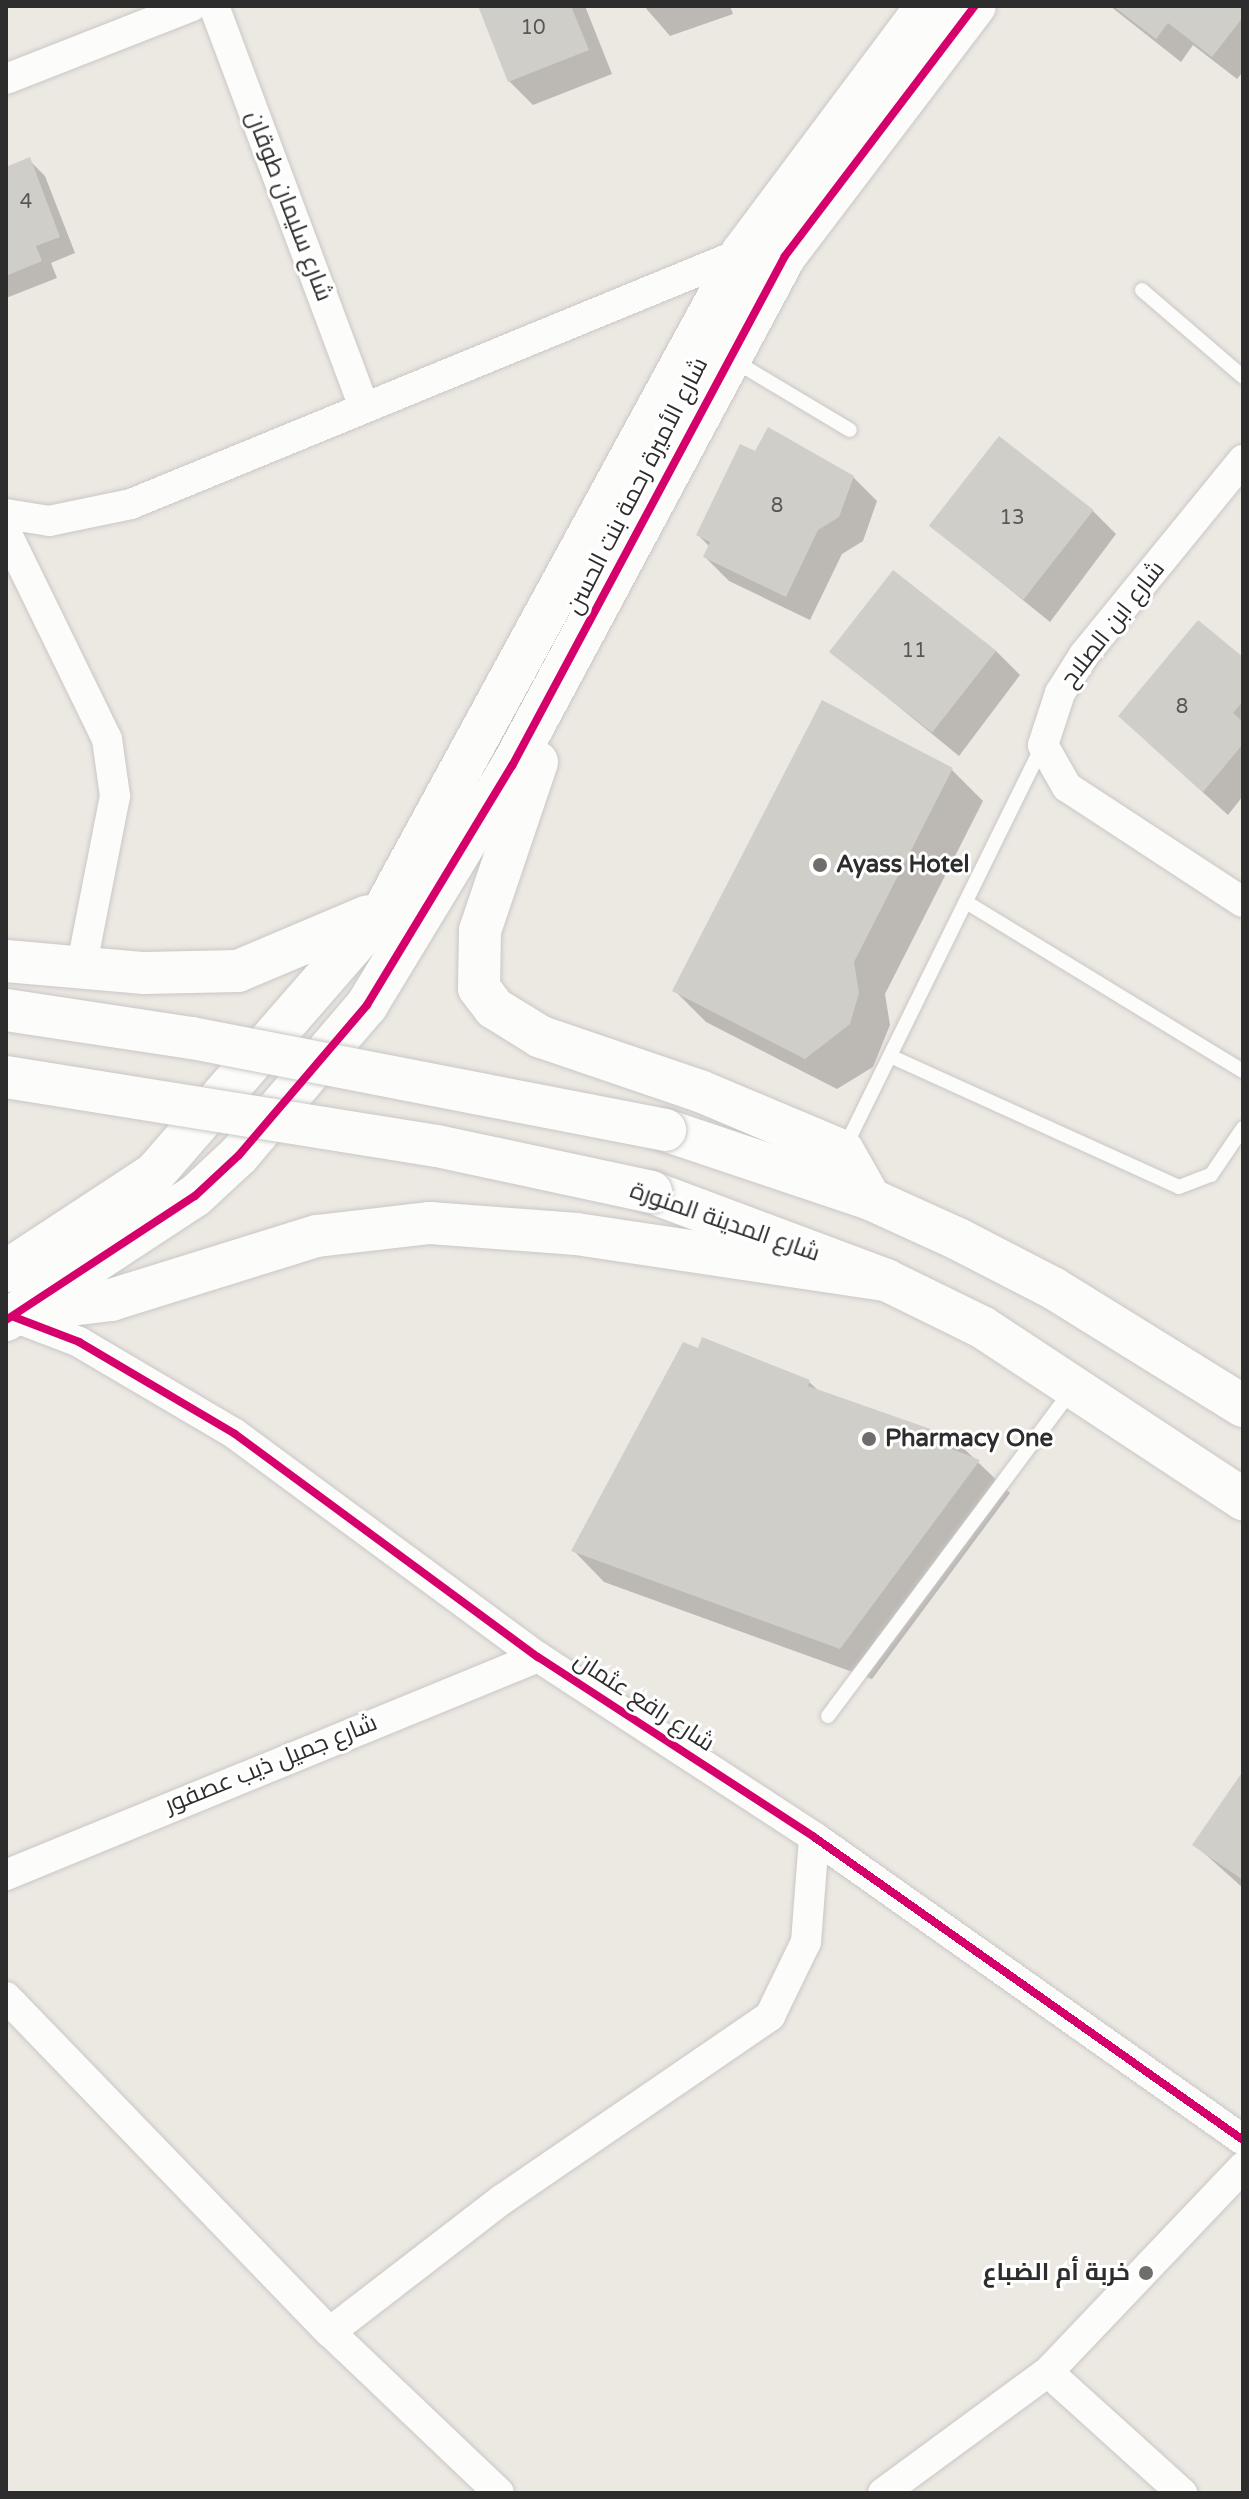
<!DOCTYPE html>
<meta charset="utf-8">
<style>
body{margin:0}
#map{position:relative;width:1249px;height:2499px;overflow:hidden;background:#ece8e2;font-family:"Varela Round",Cairo,sans-serif}
div>[style]{position:absolute}
.shadow>*{inset:0;background:#0003}
.building>*{inset:0;background:#d0cec9;transform-origin:0 0}
.roads{filter:drop-shadow(0 0 2px #c9c7c7) drop-shadow(0 0 2px #c9c7c7)}
.lane>*{height:14px;margin:-7px;padding:0 7px;transform-origin:7px;border-radius:7px;background:#fcfcfb}
.street>*{height:30px;margin:-15px;padding:0 15px;transform-origin:15px;border-radius:15px;background:#fcfcfb}
.secondary>*{height:42px;margin:-21px;padding:0 21px;transform-origin:21px;border-radius:21px;background:#fcfcfb}
.bridges{filter:drop-shadow(0 0 2px #c9c7c7) drop-shadow(0 0 2px #c9c7c7)}
.secondary-bridge>*{height:42px;margin:-21px;padding:0 21px;transform-origin:21px;border-radius:21px;background:#fcfcfb}
.cycleway>*{height:8px;margin:-4px;padding:0 4px;transform-origin:4px;border-radius:4px;background:#d6006c}
.dots>*{width:22px;height:22px;translate:-50% -50%;box-sizing:border-box;border:4px solid #fff;border-radius:50%}
span{translate:-50% -50%;white-space:nowrap;text-align:center;line-height:1.15;-webkit-text-stroke:6px #fff;paint-order:stroke}
.number-label{font-size:20px;color:#585756}
.number-label span{-webkit-text-stroke-width:0}
.street-label{font-size:24px;color:#2d2d2d}
.poi-label{font-size:24px;color:#2d2d2d;font-weight:700}
.left{translate:0 -50%;text-align:left}
.right{translate:-100% -50%;text-align:right}
.frame{position:absolute;inset:0;border:8px solid #2d2d2d;pointer-events:none}
</style>
<div id="map">
<div class="shadow">
<div style="clip-path:polygon(480px 6px,585px 6px,612px 74px,533px 105px,509px 81px)"></div>
<div style="clip-path:polygon(644px 6px,730px 6px,733px 14px,670px 36px)"></div>
<div style="clip-path:polygon(1110px 6px,1243px 6px,1243px 72px,1237px 79px,1193px 45px,1181px 62px)"></div>
<div style="clip-path:polygon(29px 160px,45px 176px,75px 253px,51px 263px,57px 278px,6px 298px,6px 169px)"></div>
<div style="clip-path:polygon(756px 454px,853px 477px,877px 501px,863px 541px,842px 554px,810px 620px,729px 581px,705px 557px,710px 547px,698px 535px)"></div>
<div style="clip-path:polygon(1092px 510px,1116px 534px,1050px 622px,933px 527px)"></div>
<div style="clip-path:polygon(996px 651px,1020px 675px,959px 756px,833px 653px)"></div>
<div style="clip-path:polygon(1243px 659px,1243px 796px,1228px 815px,1145px 740px)"></div>
<div style="clip-path:polygon(952px 770px,983px 801px,885px 994px,890px 1025px,873px 1067px,837px 1089px,706px 1022px,675px 991px)"></div>
<div style="clip-path:polygon(809px 1382px,820px 1392px,955px 1440px,1010px 1493px,872px 1679px,604px 1582px,574px 1551px)"></div>
<div style="clip-path:polygon(1243px 1775px,1243px 1888px,1195px 1845px)"></div>
</div>
<div class="building">
<div style="clip-path:polygon(478px 6px,571px 6px,589px 50px,508px 82px)"></div>
<div style="clip-path:polygon(1113px 6px,1243px 6px,1243px 17px,1212px 57px,1168px 23px,1156px 39px)"></div>
<div style="clip-path:polygon(30px 157px,60px 237px,36px 246px,42px 261px,6px 276px,6px 167px)"></div>
<div style="clip-path:polygon(768px 427px,854px 476px,839px 517px,818px 530px,786px 597px,703px 557px,710px 542px,696px 535px,740px 444px,755px 451px)"></div>
<div style="left:999px;top:436px;width:120px;height:114px;rotate:38deg"></div>
<div style="left:893px;top:570px;width:131px;height:104px;rotate:38deg"></div>
<div style="clip-path:polygon(1198px 620px,1243px 657px,1243px 701px,1233px 713px,1243px 722px,1243px 744px,1203px 792px,1118px 716px)"></div>
<div style="clip-path:polygon(822px 700px,953px 768px,854px 962px,859px 993px,850px 1024px,805px 1059px,672px 991px)"></div>
<div style="clip-path:polygon(702px 1337px,810px 1380px,808px 1386px,956px 1438px,952px 1449px,980px 1460px,840px 1649px,571px 1551px,683px 1342px,698px 1348px)"></div>
<div style="clip-path:polygon(1243px 1771px,1243px 1880px,1192px 1845px)"></div>
</div>
<div class="roads">
<div class="lane">
<div style="left:1142px;top:290px;width:133px;rotate:40.7deg"></div>
<div style="left:733px;top:360px;width:136px;rotate:30.9deg"></div>
<div style="left:966px;top:902px;width:324px;rotate:31.4deg"></div>
<div style="left:890px;top:1056px;width:317px;rotate:24.4deg"></div>
<div style="left:1179px;top:1187px;width:34px;rotate:-21deg"></div>
<div style="left:1211px;top:1175px;width:57px;rotate:-55.8deg"></div>
<div style="left:845px;top:1147px;width:447px;rotate:-63.8deg"></div>
<div style="left:828px;top:1716px;width:407px;rotate:-53.2deg"></div>
</div>
<div class="street">
<div style="left:214px;top:6px;width:428px;rotate:69.5deg"></div>
<div style="left:6px;top:79px;width:200px;rotate:-21.4deg"></div>
<div style="left:1243px;top:460px;width:252px;rotate:129.2deg"></div>
<div style="left:1084px;top:655px;width:45px;rotate:122.3deg"></div>
<div style="left:1060px;top:693px;width:55px;rotate:108.1deg"></div>
<div style="left:1043px;top:745px;width:48px;rotate:60.3deg"></div>
<div style="left:1067px;top:787px;width:210px;rotate:33.2deg"></div>
<div style="left:6px;top:514px;width:44px;rotate:9.2deg"></div>
<div style="left:49px;top:521px;width:84px;rotate:-11.7deg"></div>
<div style="left:131px;top:504px;width:661px;rotate:-22.33deg"></div>
<div style="left:6px;top:532px;width:230px;rotate:64deg"></div>
<div style="left:107px;top:739px;width:58px;rotate:82deg"></div>
<div style="left:115px;top:796px;width:176px;rotate:101.1deg"></div>
<div style="left:14px;top:1317px;width:70px;rotate:21deg"></div>
<div style="left:79px;top:1342px;width:181px;rotate:30.5deg"></div>
<div style="left:235px;top:1434px;width:376px;rotate:36.4deg"></div>
<div style="left:538px;top:1657px;width:330px;rotate:33.1deg"></div>
<div style="left:814px;top:1837px;width:525px;rotate:35.23deg"></div>
<div style="left:6px;top:1875px;width:575px;rotate:-22.28deg"></div>
<div style="left:6px;top:1997px;width:466px;rotate:46deg"></div>
<div style="left:330px;top:2332px;width:233px;rotate:43.6deg"></div>
<div style="left:330px;top:2332px;width:218px;rotate:-37.6deg"></div>
<div style="left:503px;top:2199px;width:324px;rotate:-34.4deg"></div>
<div style="left:770px;top:2016px;width:82px;rotate:-64.1deg"></div>
<div style="left:806px;top:1942px;width:105px;rotate:-85.6deg"></div>
<div style="left:1048px;top:2372px;width:181px;rotate:42.1deg"></div>
<div style="left:883px;top:2493px;width:205px;rotate:-36.3deg"></div>
<div style="left:1048px;top:2372px;width:283px;rotate:-46.4deg"></div>
</div>
<div class="secondary">
<div style="left:537px;top:762px;width:177px;rotate:108.7deg"></div>
<div style="left:480px;top:930px;width:58px;rotate:91deg"></div>
<div style="left:479px;top:988px;width:25px;rotate:53deg"></div>
<div style="left:494px;top:1008px;width:55px;rotate:31.7deg"></div>
<div style="left:541px;top:1037px;width:168px;rotate:18.8deg"></div>
<div style="left:700px;top:1091px;width:155px;rotate:22.8deg"></div>
<div style="left:843px;top:1151px;width:55px;rotate:60.6deg"></div>
<div style="left:6px;top:961px;width:139px;rotate:5deg"></div>
<div style="left:144px;top:973px;width:94px;rotate:-1.2deg"></div>
<div style="left:238px;top:971px;width:141px;rotate:-22.9deg"></div>
<div style="left:665px;top:1130px;width:216px;rotate:18.6deg"></div>
<div style="left:870px;top:1199px;width:97px;rotate:24.4deg"></div>
<div style="left:958px;top:1239px;width:107px;rotate:27.3deg"></div>
<div style="left:1053px;top:1288px;width:224px;rotate:31.8deg"></div>
<div style="left:651px;top:1192px;width:251px;rotate:20.5deg"></div>
<div style="left:886px;top:1280px;width:107px;rotate:26.1deg"></div>
<div style="left:982px;top:1327px;width:313px;rotate:33.4deg"></div>
<div style="left:6px;top:1271px;width:178px;rotate:-33.3deg"></div>
<div style="left:155px;top:1173px;width:349px;rotate:-49deg"></div>
<div style="left:384px;top:910px;width:748px;rotate:-61.41deg"></div>
<div style="left:742px;top:253px;width:309px;rotate:-53.2deg"></div>
<div style="left:38px;top:1309px;width:74px;rotate:-7deg"></div>
<div style="left:111px;top:1300px;width:216px;rotate:-17.3deg"></div>
<div style="left:317px;top:1236px;width:114px;rotate:-6.6deg"></div>
<div style="left:430px;top:1223px;width:147px;rotate:4.3deg"></div>
<div style="left:577px;top:1234px;width:312px;rotate:8.5deg"></div>
<div style="left:6px;top:1320px;width:226px;rotate:-33.3deg"></div>
<div style="left:195px;top:1196px;width:60px;rotate:-43deg"></div>
<div style="left:239px;top:1155px;width:197px;rotate:-49.5deg"></div>
<div style="left:367px;top:1005px;width:280px;rotate:-58.8deg"></div>
<div style="left:512px;top:766px;width:578px;rotate:-61.84deg"></div>
<div style="left:785px;top:256px;width:314px;rotate:-52.8deg"></div>
</div>
</div>
<div class="bridges">
<div class="secondary-bridge">
<div style="left:6px;top:1010px;width:188px;rotate:8.6deg"></div>
<div style="left:192px;top:1038px;width:482px;rotate:11deg"></div>
<div style="left:6px;top:1077px;width:436px;rotate:9.1deg"></div>
<div style="left:437px;top:1146px;width:219px;rotate:12.1deg"></div>
</div>
</div>
<div class="cycleway">
<div style="left:14px;top:1317px;width:70px;rotate:21deg"></div>
<div style="left:79px;top:1342px;width:181px;rotate:30.5deg"></div>
<div style="left:235px;top:1434px;width:376px;rotate:36.4deg"></div>
<div style="left:538px;top:1657px;width:330px;rotate:33.1deg"></div>
<div style="left:814px;top:1837px;width:525px;rotate:35.23deg"></div>
<div style="left:6px;top:1320px;width:226px;rotate:-33.3deg"></div>
<div style="left:195px;top:1196px;width:60px;rotate:-43deg"></div>
<div style="left:239px;top:1155px;width:197px;rotate:-49.5deg"></div>
<div style="left:367px;top:1005px;width:280px;rotate:-58.8deg"></div>
<div style="left:512px;top:766px;width:578px;rotate:-61.84deg"></div>
<div style="left:785px;top:256px;width:314px;rotate:-52.8deg"></div>
</div>
<div class="dots">
<div style="left:820px;top:865px;background:#706e6c"></div>
<div style="left:869px;top:1439px;background:#706e6c"></div>
<div style="left:1146px;top:2273px;background:#706e6c"></div>
</div>
<div class="number-label">
<span style="left:533px;top:28px">10</span>
<span style="left:26px;top:202px">4</span>
<span style="left:777px;top:506px">8</span>
<span style="left:1012px;top:518px">13</span>
<span style="left:914px;top:651px">11</span>
<span style="left:1182px;top:707px">8</span>
</div>
<div class="street-label">
<span style="left:289px;top:206px;rotate:69deg">شارع سليمان طوقان</span>
<span style="left:637px;top:486px;rotate:-63deg">شارع الأميرة رحمة بنت الحسن</span>
<span style="left:1113px;top:624px;rotate:-52deg">شارع ابن الصلاح</span>
<span style="left:725px;top:1222px;rotate:19deg">شارع المدينة المنورة</span>
<span style="left:644px;top:1702px;rotate:33deg">شارع رافع عثمان</span>
<span style="left:271px;top:1764px;rotate:-22deg">شارع جميل ذيب عصفور</span>
</div>
<div class="poi-label">
<span class="left" style="left:836px;top:865px">Ayass Hotel</span>
<span class="left" style="left:885px;top:1439px">Pharmacy One</span>
<span class="right" style="left:1130px;top:2273px">خربة أم الضباع</span>
</div>
<div class="frame"></div>
</div>
